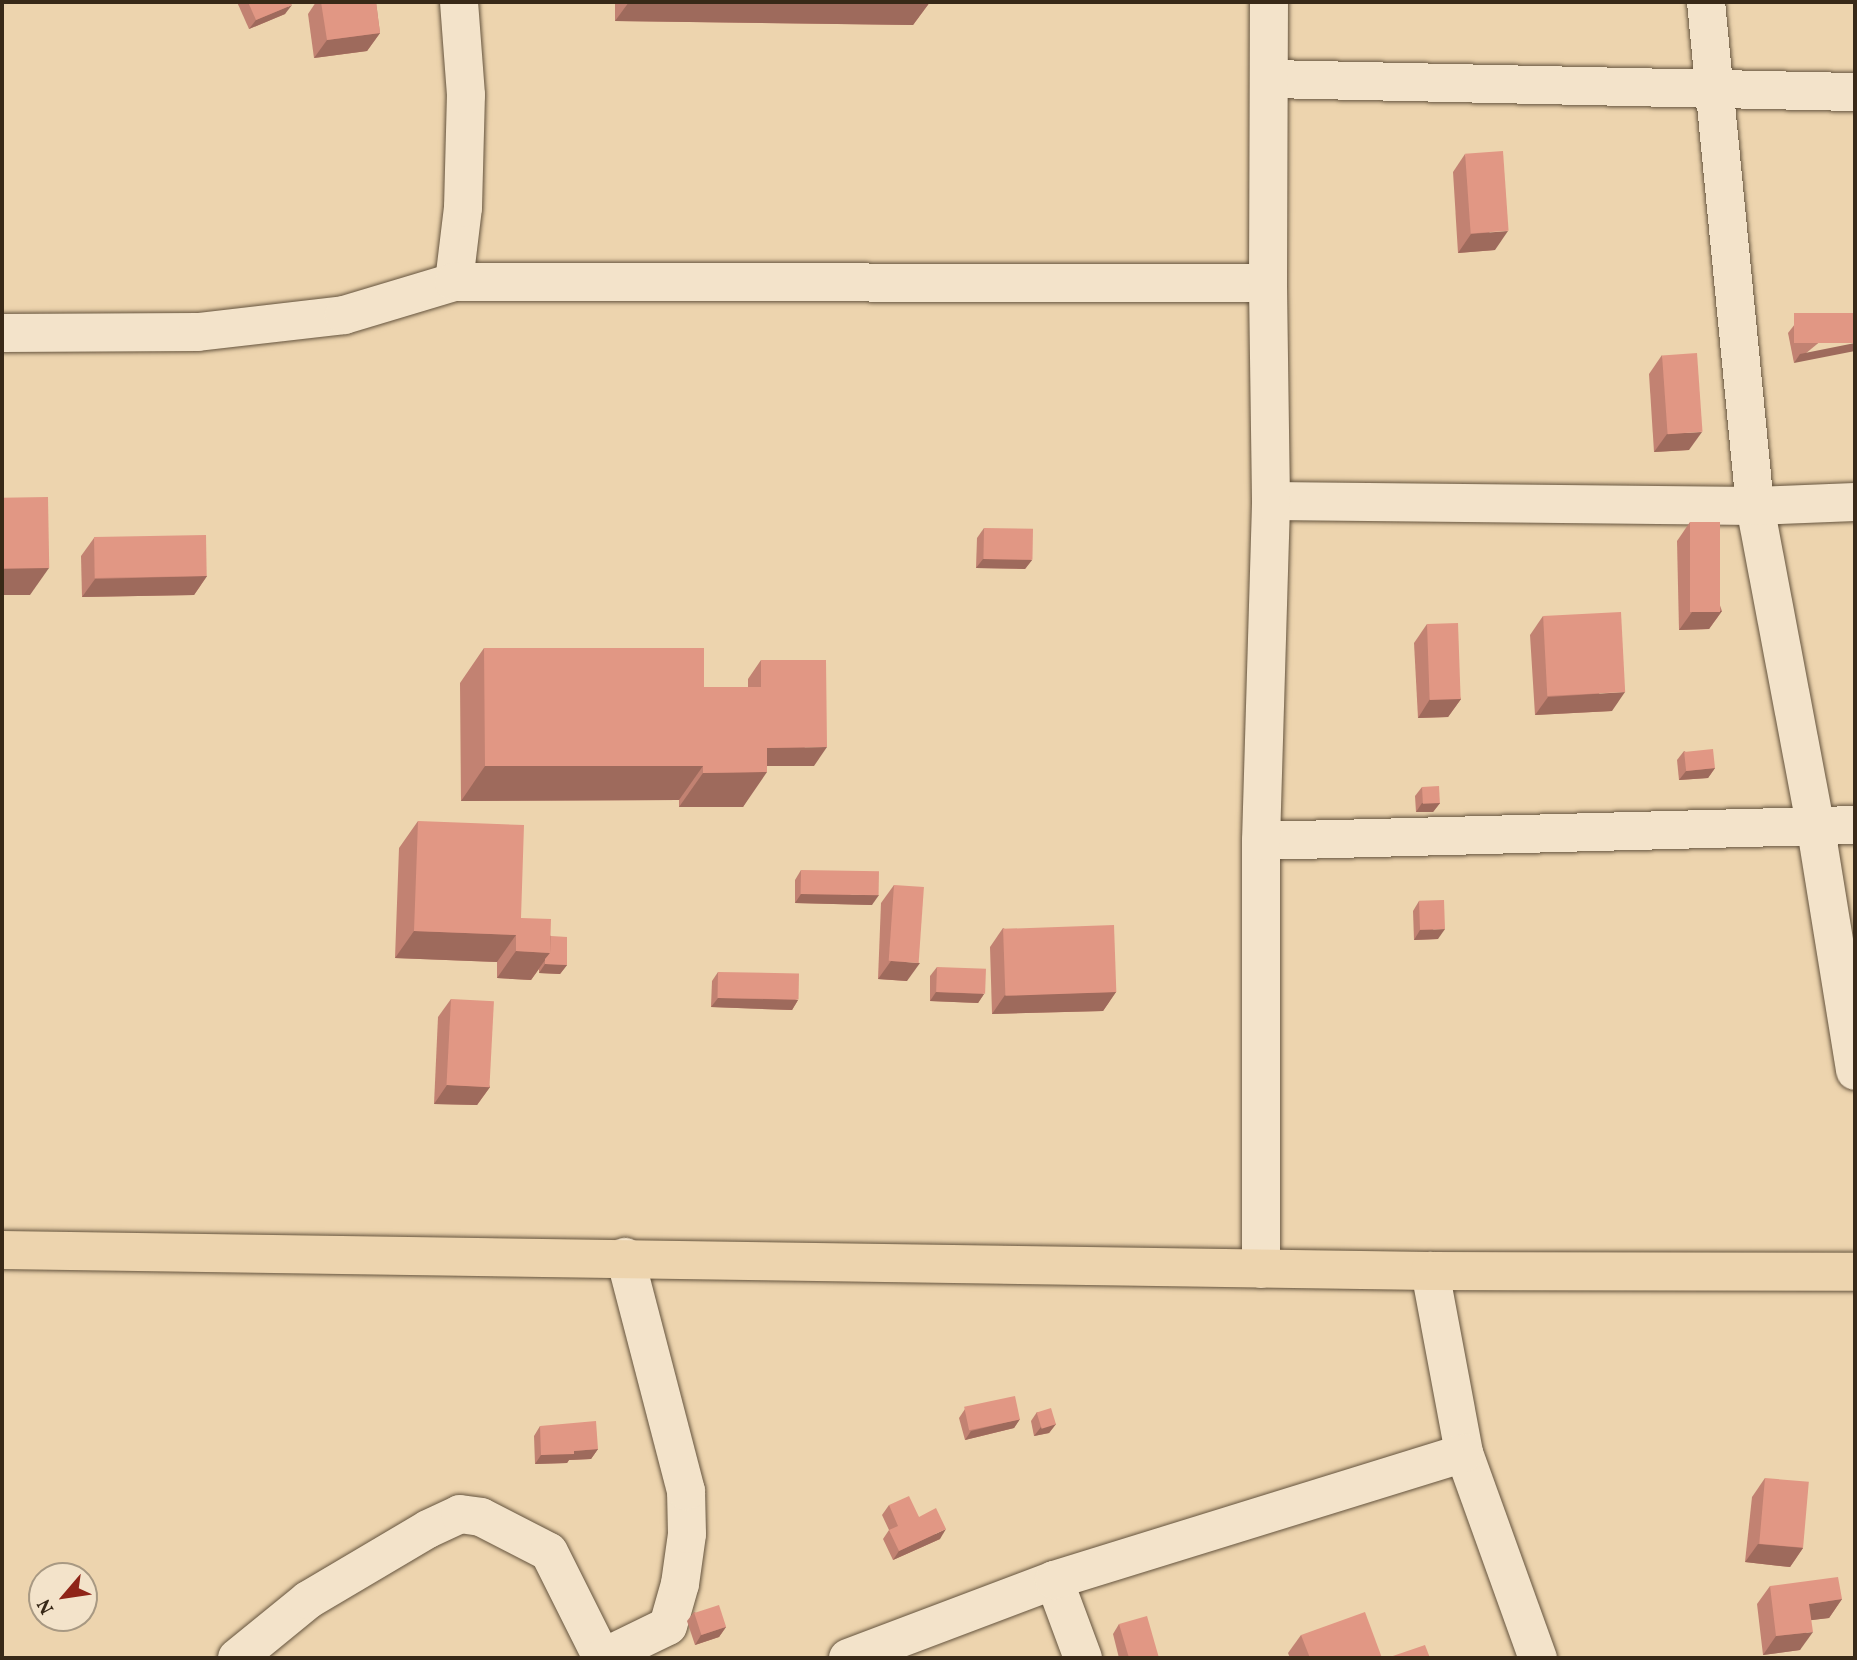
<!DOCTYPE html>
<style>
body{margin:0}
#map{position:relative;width:1857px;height:1660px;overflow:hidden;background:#edd4ae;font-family:Vollkorn,serif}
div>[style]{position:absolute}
.roads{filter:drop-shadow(0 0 2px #65543e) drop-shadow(0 0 2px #65543e)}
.street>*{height:38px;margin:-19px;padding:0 19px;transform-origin:19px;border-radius:19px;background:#f3e3ca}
.primary>*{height:38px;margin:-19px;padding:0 19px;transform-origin:19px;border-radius:19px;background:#edd4ae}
.wall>*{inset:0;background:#c28272}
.shaded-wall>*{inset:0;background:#9e6a5c}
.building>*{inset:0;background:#e19784;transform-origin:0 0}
span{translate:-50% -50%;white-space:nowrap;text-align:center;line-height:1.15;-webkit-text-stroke:6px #f3e3ca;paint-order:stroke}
.frame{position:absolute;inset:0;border:4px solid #382918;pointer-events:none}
.north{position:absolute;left:28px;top:1562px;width:70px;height:70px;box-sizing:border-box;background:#f3e3ca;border:2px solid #a89983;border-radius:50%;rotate:241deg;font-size:19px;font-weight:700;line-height:28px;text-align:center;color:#382918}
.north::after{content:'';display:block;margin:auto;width:24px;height:32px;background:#8f2418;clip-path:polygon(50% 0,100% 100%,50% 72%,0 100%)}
</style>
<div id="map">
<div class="roads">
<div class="street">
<div style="left:1706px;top:2px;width:506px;rotate:84.45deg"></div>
<div style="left:1755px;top:506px;width:329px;rotate:79.3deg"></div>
<div style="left:1816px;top:829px;width:245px;rotate:80.8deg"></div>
<div style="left:1271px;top:79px;width:584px;rotate:1.28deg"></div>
<div style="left:454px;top:282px;width:75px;rotate:-83.1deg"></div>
<div style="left:463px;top:208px;width:113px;rotate:-88.5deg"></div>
<div style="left:466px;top:95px;width:93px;rotate:-94.3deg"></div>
<div style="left:2px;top:333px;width:196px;rotate:-0.3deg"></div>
<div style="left:198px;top:332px;width:147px;rotate:-6.6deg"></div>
<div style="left:344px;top:315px;width:115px;rotate:-16.7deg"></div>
<div style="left:454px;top:282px;width:814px;rotate:0.07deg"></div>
<div style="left:1271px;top:501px;width:484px;rotate:0.6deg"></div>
<div style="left:1755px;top:506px;width:100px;rotate:-2.3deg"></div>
<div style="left:1261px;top:841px;width:594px;rotate:-1.54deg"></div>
<div style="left:1261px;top:1269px;width:428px;rotate:-90deg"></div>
<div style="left:1261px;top:841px;width:340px;rotate:-88.3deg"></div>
<div style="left:1271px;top:501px;width:218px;rotate:-90.8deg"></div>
<div style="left:1268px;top:283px;width:281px;rotate:-89.8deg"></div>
<div style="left:1430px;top:1271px;width:185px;rotate:79.4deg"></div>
<div style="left:1464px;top:1453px;width:218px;rotate:70.2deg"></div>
<div style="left:1054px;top:1580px;width:83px;rotate:69.6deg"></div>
<div style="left:237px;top:1658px;width:92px;rotate:-39.2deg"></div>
<div style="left:308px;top:1600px;width:139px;rotate:-30.6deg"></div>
<div style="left:428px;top:1529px;width:35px;rotate:-25deg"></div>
<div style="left:460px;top:1514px;width:21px;rotate:8deg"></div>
<div style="left:481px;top:1517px;width:76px;rotate:27.2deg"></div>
<div style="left:549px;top:1552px;width:119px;rotate:63.4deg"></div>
<div style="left:602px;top:1658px;width:73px;rotate:-25.9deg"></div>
<div style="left:668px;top:1626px;width:44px;rotate:-74.1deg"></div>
<div style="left:680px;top:1584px;width:50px;rotate:-82deg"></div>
<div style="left:687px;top:1534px;width:43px;rotate:-91.3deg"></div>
<div style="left:686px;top:1491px;width:242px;rotate:-104.6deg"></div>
<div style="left:848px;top:1658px;width:220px;rotate:-20.7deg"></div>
<div style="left:1054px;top:1580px;width:429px;rotate:-17.2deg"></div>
</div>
<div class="primary">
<div style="left:2px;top:1250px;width:1428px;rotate:0.84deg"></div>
<div style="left:1430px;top:1271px;width:425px;rotate:0.1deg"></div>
</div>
</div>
<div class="wall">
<div style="clip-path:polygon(237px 2px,290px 2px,285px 14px,249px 29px)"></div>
<div style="clip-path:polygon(316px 2px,376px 2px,380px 33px,367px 51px,314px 58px,308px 14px)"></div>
<div style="clip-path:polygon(615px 2px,930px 2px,913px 25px,615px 21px)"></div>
<div style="clip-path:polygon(1465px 154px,1495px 250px,1458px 253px,1453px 172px)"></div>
<div style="clip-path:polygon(1855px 313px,1794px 363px,1788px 333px,1795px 324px)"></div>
<div style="clip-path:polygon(1662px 355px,1689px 450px,1654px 452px,1649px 374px)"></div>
<div style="clip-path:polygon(1690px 522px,1722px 611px,1709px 629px,1679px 630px,1677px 541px)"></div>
<div style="clip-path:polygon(984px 528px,1032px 560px,1025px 569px,976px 568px,977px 538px)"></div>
<div style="clip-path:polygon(94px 538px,207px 576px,194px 595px,82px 597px,81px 556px)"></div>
<div style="clip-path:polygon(1543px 616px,1612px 711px,1535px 715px,1530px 635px)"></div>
<div style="clip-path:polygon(1427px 624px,1461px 699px,1448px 717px,1418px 718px,1414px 643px)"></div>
<div style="clip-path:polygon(484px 648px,704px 687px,748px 687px,748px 679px,761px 660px,814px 766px,767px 766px,743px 807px,679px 807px,679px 800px,461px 801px,460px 683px)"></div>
<div style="clip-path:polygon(1684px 751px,1715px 768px,1708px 778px,1679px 780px,1677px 760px)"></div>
<div style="clip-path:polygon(1422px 787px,1440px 803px,1433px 812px,1416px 812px,1415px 796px)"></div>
<div style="clip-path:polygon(418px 821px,521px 918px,551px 936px,567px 965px,560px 974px,539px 973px,539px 969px,531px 980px,497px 978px,497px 962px,395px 958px,399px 848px)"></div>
<div style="clip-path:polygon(801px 870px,872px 905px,795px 903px,795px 880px)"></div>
<div style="clip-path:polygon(894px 885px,907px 981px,878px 979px,881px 903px)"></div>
<div style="clip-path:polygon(1419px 901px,1438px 939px,1414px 940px,1413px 911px)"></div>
<div style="clip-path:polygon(1003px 928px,1116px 992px,1103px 1011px,992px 1014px,990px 947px)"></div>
<div style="clip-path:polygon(937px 967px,984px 994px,978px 1003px,930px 1001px,930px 976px)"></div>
<div style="clip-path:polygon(718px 972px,798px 1000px,792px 1010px,711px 1007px,712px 981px)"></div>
<div style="clip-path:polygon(451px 999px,490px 1087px,477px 1105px,434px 1104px,438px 1017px)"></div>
<div style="clip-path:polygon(965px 1409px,1020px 1419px,1014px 1428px,965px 1440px,959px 1418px)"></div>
<div style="clip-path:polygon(1037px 1412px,1056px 1424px,1049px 1433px,1034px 1436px,1031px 1421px)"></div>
<div style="clip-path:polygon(540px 1426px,598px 1449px,591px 1459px,569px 1460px,567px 1463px,535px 1464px,534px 1436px)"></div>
<div style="clip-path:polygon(1765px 1478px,1803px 1548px,1790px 1567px,1745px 1562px,1752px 1497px)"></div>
<div style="clip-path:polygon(889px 1505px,919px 1517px,940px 1539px,893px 1560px,883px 1539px,889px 1530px,882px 1515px)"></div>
<div style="clip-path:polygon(1770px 1586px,1842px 1599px,1829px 1618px,1811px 1620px,1800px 1650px,1763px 1655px,1757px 1604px)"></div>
<div style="clip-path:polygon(694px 1612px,726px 1627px,719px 1637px,695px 1645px,687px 1621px)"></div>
<div style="clip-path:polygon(1119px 1624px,1159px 1658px,1119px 1658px,1113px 1634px)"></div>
<div style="clip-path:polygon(1301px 1635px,1382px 1658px,1290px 1658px,1288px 1653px)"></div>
</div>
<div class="shaded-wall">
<div style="clip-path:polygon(629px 2px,930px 2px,913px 25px,615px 21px)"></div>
<div style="clip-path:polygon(292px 5px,285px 14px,249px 29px,256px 20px)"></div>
<div style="clip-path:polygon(380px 33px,367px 51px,314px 58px,327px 40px)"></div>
<div style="clip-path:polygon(1508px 231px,1495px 250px,1458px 253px,1471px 234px)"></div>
<div style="clip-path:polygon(1855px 343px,1855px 351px,1794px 363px,1800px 354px)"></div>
<div style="clip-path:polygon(1702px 432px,1689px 450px,1654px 452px,1667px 434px)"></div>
<div style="clip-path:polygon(983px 559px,1032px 560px,1025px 569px,976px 568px)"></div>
<div style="clip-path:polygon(2px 568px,49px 568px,30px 595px,2px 595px)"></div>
<div style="clip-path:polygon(207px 576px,194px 595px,82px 597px,95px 579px)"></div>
<div style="clip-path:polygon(1722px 611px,1709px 629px,1679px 630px,1692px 612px)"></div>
<div style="clip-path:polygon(1625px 692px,1612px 711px,1535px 715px,1548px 697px)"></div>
<div style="clip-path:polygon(1430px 699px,1461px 699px,1448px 717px,1418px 718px)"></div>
<div style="clip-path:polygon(827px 747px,814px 766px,748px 766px,761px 748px)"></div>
<div style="clip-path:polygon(485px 766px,703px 766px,679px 800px,461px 801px)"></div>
<div style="clip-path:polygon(1715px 768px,1708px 778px,1679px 780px,1686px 771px)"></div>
<div style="clip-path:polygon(767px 772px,743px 807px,679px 807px,703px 773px)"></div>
<div style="clip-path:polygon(1422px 803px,1440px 803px,1433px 812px,1416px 812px)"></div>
<div style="clip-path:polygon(801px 894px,879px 895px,872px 905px,795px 903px)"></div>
<div style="clip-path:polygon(1445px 929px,1438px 939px,1414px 940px,1420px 930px)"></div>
<div style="clip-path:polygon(414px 931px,516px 935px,497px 962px,395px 958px)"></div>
<div style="clip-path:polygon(516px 951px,550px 953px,531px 980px,497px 978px)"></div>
<div style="clip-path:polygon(891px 961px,920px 963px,907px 981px,878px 979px)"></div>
<div style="clip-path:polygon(545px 964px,567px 965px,560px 974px,539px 973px)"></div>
<div style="clip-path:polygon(936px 992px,984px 994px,978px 1003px,930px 1001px)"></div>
<div style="clip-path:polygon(1116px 992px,1103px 1011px,992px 1014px,1005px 995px)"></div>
<div style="clip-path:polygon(718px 998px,798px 1000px,792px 1010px,711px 1007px)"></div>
<div style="clip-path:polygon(447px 1085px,490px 1087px,477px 1105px,434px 1104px)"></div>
<div style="clip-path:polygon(1020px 1419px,1014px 1428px,965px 1440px,971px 1431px)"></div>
<div style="clip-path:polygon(1056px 1424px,1049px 1433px,1034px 1436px,1041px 1427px)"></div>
<div style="clip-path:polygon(598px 1449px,591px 1459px,569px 1460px,567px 1463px,535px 1464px,541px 1455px,574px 1451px)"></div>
<div style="clip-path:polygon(946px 1529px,940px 1539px,893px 1560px,899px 1551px)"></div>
<div style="clip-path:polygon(1758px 1544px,1803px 1548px,1790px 1567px,1745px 1562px)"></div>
<div style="clip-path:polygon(1842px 1599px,1829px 1618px,1796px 1622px,1809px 1604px)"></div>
<div style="clip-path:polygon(726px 1627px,719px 1637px,695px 1645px,701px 1635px)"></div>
<div style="clip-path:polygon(1813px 1632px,1800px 1650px,1763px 1655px,1776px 1636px)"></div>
</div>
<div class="building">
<div style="clip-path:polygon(248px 2px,290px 2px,292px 5px,256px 20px)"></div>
<div style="clip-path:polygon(321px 2px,376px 2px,380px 33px,327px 40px)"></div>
<div style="left:1503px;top:151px;width:80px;height:38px;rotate:86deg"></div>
<div style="left:1855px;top:313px;width:30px;height:61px;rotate:90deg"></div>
<div style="left:1697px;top:353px;width:79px;height:35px;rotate:86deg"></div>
<div style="left:48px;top:497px;width:71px;height:46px;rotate:89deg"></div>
<div style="left:1690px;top:522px;width:30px;height:90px"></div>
<div style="left:984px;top:528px;width:49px;height:31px;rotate:1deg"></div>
<div style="left:206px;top:535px;width:41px;height:112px;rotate:89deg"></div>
<div style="left:1621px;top:612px;width:80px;height:78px;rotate:87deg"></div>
<div style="left:1458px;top:623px;width:76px;height:31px;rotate:88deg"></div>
<div style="clip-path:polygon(484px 648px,704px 648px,704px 687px,767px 687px,767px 772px,703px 773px,703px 766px,485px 766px)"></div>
<div style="clip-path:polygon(761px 660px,826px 660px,827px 747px,767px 748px,767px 687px,761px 687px)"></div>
<div style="left:1713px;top:749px;width:19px;height:29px;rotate:84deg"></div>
<div style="left:1439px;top:786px;width:17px;height:17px;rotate:87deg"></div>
<div style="clip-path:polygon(418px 821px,524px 825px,521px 918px,551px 919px,550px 953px,516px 951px,516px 935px,414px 931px)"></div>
<div style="left:801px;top:870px;width:78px;height:24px;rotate:1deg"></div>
<div style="left:894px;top:885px;width:30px;height:76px;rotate:4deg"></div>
<div style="left:1444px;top:900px;width:29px;height:25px;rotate:88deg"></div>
<div style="left:1114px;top:925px;width:67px;height:111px;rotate:88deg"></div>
<div style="clip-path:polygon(551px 936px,567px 937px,567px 965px,545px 964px,545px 959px,550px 953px)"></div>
<div style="left:937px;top:967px;width:49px;height:25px;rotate:2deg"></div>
<div style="left:718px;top:972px;width:81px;height:26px;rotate:1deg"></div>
<div style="left:451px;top:999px;width:43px;height:86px;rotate:3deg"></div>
<div style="left:1015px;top:1396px;width:24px;height:52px;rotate:78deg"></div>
<div style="left:1051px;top:1408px;width:17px;height:15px;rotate:73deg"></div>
<div style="clip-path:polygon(596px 1421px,598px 1449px,574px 1451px,574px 1454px,541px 1455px,540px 1426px)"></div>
<div style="left:1765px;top:1478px;width:44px;height:66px;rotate:5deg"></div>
<div style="clip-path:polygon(909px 1496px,919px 1517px,936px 1508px,946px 1529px,899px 1551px,889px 1530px,898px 1526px,889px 1505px)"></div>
<div style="clip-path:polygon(1838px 1577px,1842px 1599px,1809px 1604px,1813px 1632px,1776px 1636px,1770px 1586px)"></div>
<div style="left:719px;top:1605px;width:23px;height:26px;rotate:72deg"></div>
<div style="clip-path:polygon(1365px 1612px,1382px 1658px,1310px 1658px,1301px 1635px)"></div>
<div style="clip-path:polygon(1147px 1616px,1159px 1658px,1129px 1658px,1119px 1624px)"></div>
<div style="clip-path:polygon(1425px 1645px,1430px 1658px,1387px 1658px)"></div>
</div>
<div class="frame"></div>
<div class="north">N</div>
</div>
